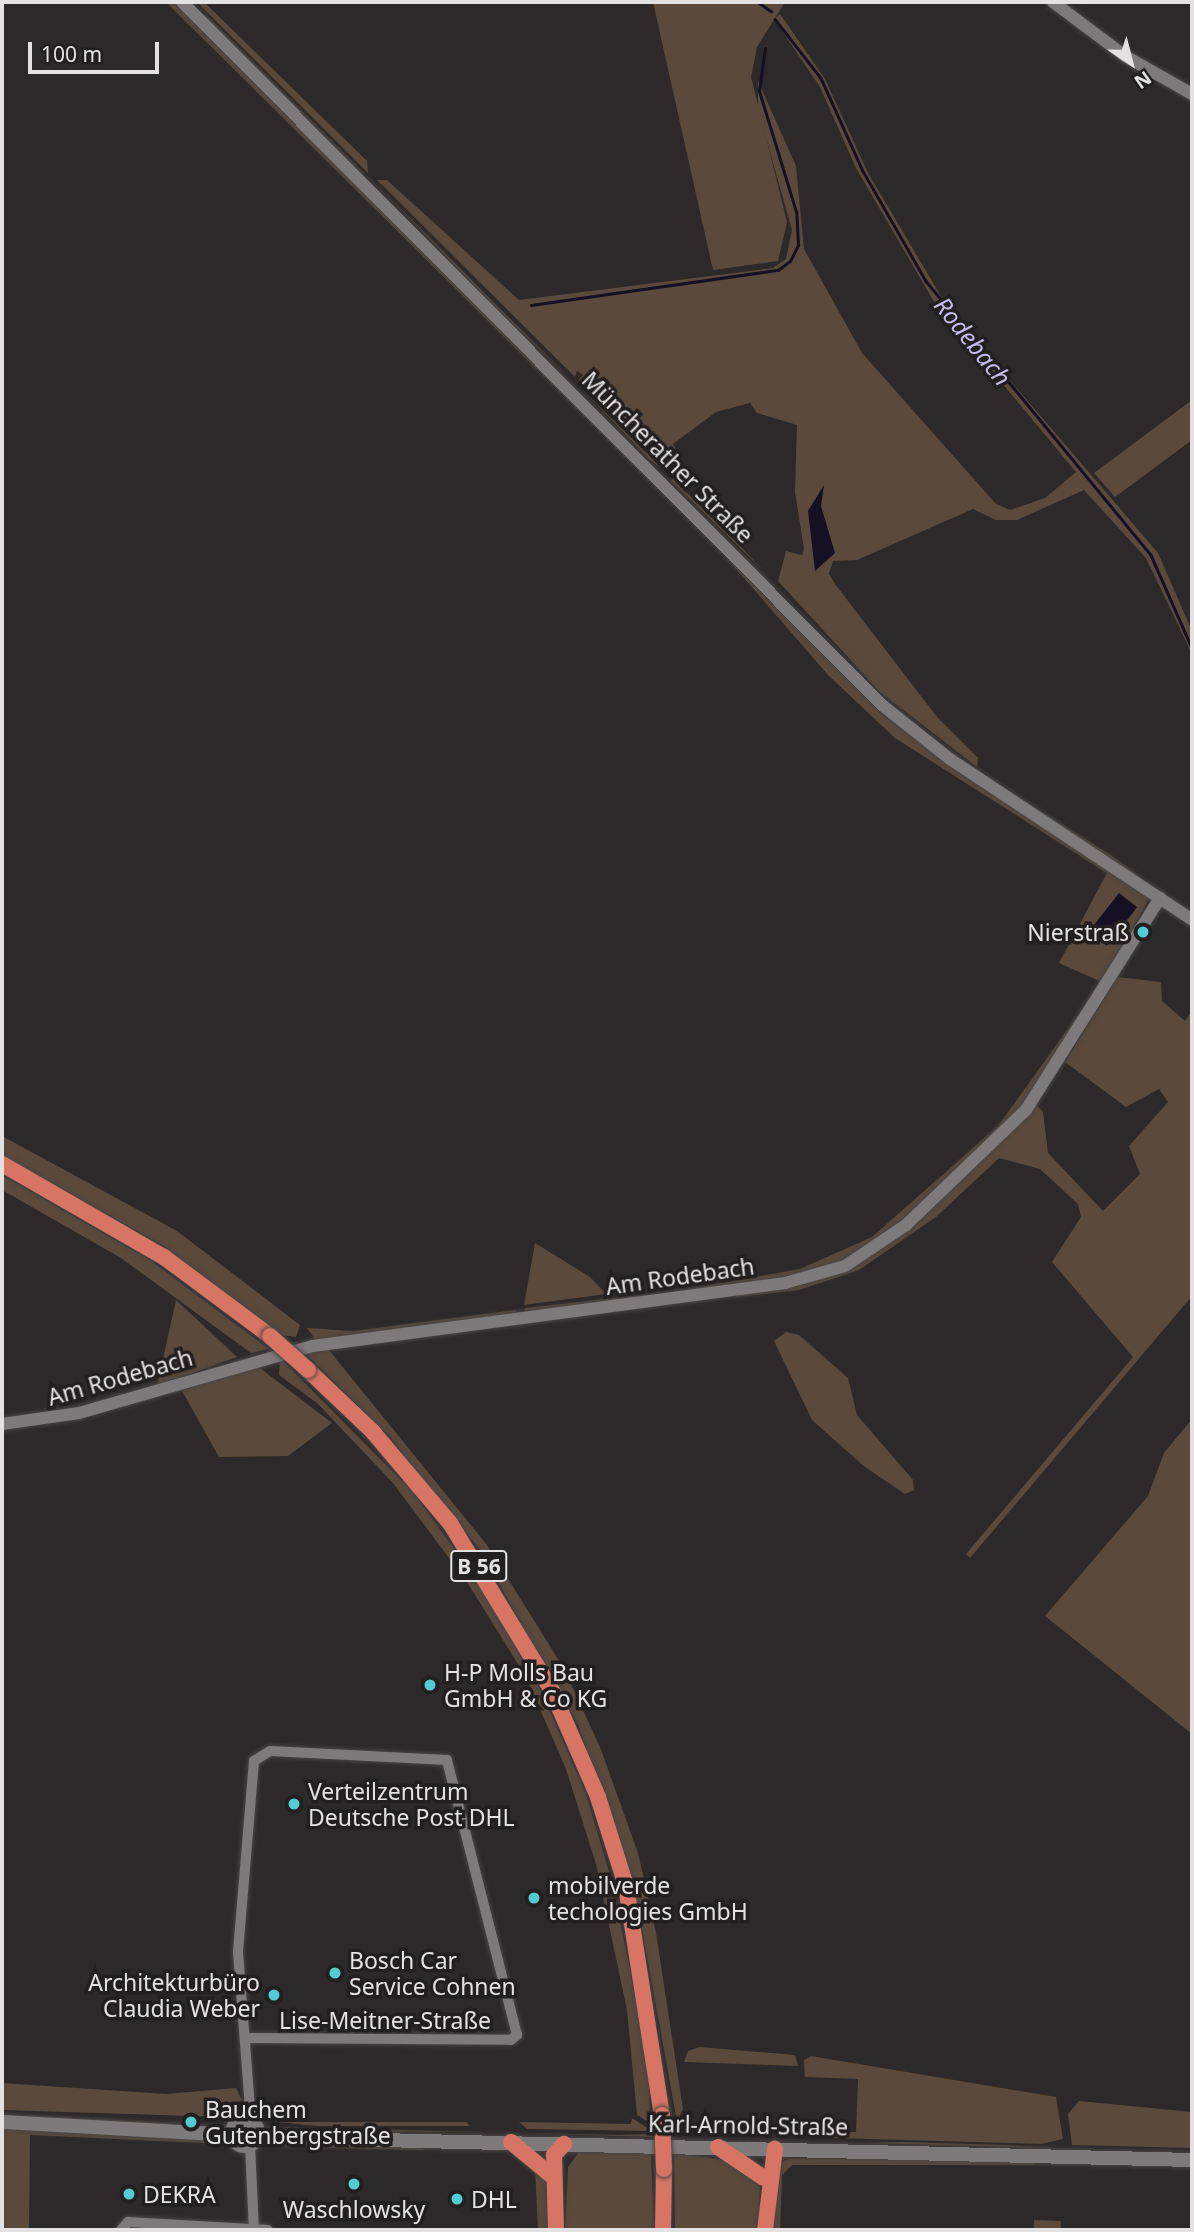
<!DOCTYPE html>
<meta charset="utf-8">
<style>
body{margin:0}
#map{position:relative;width:1194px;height:2232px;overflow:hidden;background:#2d292a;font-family:"Noto Sans",sans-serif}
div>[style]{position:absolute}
.green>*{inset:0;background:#5b4a3b;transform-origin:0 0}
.water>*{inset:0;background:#161024;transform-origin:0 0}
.stream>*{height:2.5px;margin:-1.25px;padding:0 1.25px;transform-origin:1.25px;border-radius:1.25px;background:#161024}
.roads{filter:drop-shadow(0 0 2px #474445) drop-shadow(0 0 2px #474445)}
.minor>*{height:10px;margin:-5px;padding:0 5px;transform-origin:5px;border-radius:5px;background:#7e797a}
.tertiary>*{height:12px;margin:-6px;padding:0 6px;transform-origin:6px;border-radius:6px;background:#7e797a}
.secondary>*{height:14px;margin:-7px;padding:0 7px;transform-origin:7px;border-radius:7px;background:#7e797a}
.secondary>.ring{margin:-7px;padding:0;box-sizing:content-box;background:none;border:14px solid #7e797a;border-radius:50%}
.trunk>*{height:16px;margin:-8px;padding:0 8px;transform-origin:8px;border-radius:8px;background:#d77464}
.bridges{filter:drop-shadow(0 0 2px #474445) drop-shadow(0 0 2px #474445)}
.trunk-bridge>*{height:16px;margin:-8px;padding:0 8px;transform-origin:8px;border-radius:8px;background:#d77464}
.dots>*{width:19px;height:19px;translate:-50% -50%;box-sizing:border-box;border:4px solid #231f20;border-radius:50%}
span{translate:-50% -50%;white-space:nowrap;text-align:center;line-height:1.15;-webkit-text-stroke:7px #231f20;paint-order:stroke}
.shield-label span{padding:2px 5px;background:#231f20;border:2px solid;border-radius:5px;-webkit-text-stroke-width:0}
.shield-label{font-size:21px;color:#e4e1e2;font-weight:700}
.street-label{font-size:23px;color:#e4e1e2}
.poi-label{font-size:23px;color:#e4e1e2}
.right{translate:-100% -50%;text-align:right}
.left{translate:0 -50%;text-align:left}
.water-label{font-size:24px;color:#c7bbed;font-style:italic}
.frame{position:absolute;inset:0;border:4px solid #e4e1e2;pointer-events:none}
.north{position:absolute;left:1096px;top:28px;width:70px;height:70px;-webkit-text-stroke:5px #231f20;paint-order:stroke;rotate:145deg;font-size:19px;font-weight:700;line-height:28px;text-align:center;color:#e4e1e2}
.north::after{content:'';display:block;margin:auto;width:24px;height:32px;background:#e4e1e2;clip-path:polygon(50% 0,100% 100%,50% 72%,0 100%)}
.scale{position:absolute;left:28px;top:42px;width:131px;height:32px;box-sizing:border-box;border:4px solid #e4e1e2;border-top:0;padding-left:9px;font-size:21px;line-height:24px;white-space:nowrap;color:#e4e1e2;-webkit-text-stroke:5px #231f20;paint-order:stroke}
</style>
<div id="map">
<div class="green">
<div style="clip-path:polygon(166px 2px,175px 2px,198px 24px,672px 503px)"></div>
<div style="clip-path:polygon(188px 2px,211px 20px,363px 173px,362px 174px)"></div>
<div style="clip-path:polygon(197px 2px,204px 2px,367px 161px,368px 173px)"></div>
<div style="clip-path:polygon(653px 2px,785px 2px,757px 47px,751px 77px,787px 222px,778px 261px,713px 270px)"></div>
<div style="clip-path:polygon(780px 14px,825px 79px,868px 173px,948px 308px,1158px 553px,1192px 631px,1192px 654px,1146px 558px,1084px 490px,1017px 520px,996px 520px,973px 509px,857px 560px,833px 561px,829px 574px,835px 584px,937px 717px,978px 758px,977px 767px,880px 692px,778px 581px,786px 551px,802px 555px,804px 549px,795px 492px,797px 425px,757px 413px,750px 403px,716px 412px,673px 444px,680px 456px,665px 466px,578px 380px,583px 375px,577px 371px,575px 377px,377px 180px,387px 180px,519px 300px,773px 268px,786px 259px,792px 230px,758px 110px,758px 81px,796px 166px,804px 249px,862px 353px,996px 504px,1010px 510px,1045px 498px,1076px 472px,933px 300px,856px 168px,820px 87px,774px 19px)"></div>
<div style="clip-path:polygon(376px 183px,495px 304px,571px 379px,492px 304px)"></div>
<div style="clip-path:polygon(576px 383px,652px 458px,661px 468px,650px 460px)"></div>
<div style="clip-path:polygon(1192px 400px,1192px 440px,1115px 497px,1094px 473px)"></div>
<div style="clip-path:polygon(672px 478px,738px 544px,767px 574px,671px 481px)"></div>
<div style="clip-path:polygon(726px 557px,880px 713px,1149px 898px,1104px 983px,1059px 963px,1107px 873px,895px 738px,828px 675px)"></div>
<div style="clip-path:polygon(1004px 788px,1115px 858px,1160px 893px,1103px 853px)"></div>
<div style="clip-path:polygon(1118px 977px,1161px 982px,1162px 1001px,1185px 1021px,1192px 1011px,1192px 1296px,970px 1558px,966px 1554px,1133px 1357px,1052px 1262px,1081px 1217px,1078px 1204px,1040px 1169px,999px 1158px,936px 1217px,859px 1270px,799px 1290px,733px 1297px,848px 1269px,1035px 1103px,1043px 1112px,1048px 1153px,1103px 1211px,1140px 1174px,1129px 1146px,1168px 1102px,1159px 1089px,1126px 1107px,1065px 1062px)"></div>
<div style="clip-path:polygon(1088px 1001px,1017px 1114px,903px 1221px,856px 1255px,803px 1275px,671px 1292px,800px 1269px,872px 1237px,998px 1126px)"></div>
<div style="clip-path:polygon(2px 1136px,177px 1231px,300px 1325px,296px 1337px,281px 1335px,164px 1246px,2px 1156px)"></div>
<div style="clip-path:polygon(2px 1175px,150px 1260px,269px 1349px,251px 1353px,121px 1258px,2px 1190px)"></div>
<div style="clip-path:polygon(535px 1243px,590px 1277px,606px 1294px,524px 1305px)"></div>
<div style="clip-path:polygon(654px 1294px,653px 1298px,524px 1314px,525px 1308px)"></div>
<div style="clip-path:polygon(176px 1300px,237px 1357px,157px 1386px)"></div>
<div style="clip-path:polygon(516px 1310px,515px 1315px,316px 1340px,307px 1328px,353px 1331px)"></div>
<div style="clip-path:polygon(786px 1332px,799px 1335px,848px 1378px,857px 1415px,913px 1480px,914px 1490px,905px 1494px,865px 1467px,812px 1420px,774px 1341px)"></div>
<div style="clip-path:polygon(328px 1349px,487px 1545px,563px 1667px,600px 1747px,638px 1853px,656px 1933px,683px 2109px,677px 2122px,638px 1907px,578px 1724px,480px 1550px,390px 1437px,305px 1353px)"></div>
<div style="clip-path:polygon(280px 1358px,412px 1491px,480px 1584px,542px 1693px,586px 1794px,612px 1881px,648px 2060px,650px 2123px,637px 2115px,627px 2010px,596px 1864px,566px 1769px,526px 1677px,467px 1582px,393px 1483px,317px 1403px,279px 1375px)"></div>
<div style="clip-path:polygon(256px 1365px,332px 1423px,288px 1456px,219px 1457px,182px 1391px)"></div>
<div style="clip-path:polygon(1192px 1419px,1192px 1734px,1045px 1616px,1148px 1496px,1164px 1453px)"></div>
<div style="clip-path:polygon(699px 2047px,795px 2055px,798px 2066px,684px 2062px,688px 2051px)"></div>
<div style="clip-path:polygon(811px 2056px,1056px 2097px,1063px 2139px,1041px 2144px,833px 2138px,831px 2132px,856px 2132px,858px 2079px,805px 2077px,804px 2060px)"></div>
<div style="clip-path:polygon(2px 2083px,166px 2094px,236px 2088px,242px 2100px,224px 2117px,2px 2110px)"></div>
<div style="clip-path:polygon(1079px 2101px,1192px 2112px,1192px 2148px,1072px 2145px,1068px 2114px)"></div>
<div style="clip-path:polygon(2px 2114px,167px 2123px,184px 2121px,163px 2125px)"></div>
<div style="clip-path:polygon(632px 2118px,652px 2131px,527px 2129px,519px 2122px,631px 2124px)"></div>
<div style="clip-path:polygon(278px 2122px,466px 2122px,470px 2126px,317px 2126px)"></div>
<div style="clip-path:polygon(2px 2126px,218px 2138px,226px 2144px,30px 2135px,29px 2230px,2px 2230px)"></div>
<div style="clip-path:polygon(281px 2127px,316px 2128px,476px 2132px,315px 2131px)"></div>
<div style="clip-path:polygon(523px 2133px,620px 2135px,652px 2134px,652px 2137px)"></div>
<div style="clip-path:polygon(902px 2142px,1003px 2145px,1056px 2148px,864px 2143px)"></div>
<div style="clip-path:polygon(297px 2145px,422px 2147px,424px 2150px,296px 2147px)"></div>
<div style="clip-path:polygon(579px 2152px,651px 2152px,654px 2230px,565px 2230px,568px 2167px)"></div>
<div style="clip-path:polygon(674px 2153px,733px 2161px,760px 2181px,759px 2230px,675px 2230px)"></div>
<div style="clip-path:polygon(788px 2159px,1035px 2159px,1035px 2165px,792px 2165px,782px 2175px,780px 2230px,771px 2230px,781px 2163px)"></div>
<div style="clip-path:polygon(535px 2167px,548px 2176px,549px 2230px,538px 2230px)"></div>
<div style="left:1034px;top:2220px;width:27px;height:10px;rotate:2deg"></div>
</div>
<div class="water">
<div style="clip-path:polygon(824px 485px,821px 506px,835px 553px,815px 571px,808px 511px)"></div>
<div style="left:1119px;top:893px;width:23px;height:49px;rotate:38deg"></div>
</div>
<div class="stream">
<div style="left:758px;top:2px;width:16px;rotate:35deg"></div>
<div style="left:775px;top:19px;width:75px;rotate:52.1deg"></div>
<div style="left:821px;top:78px;width:102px;rotate:65.7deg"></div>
<div style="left:863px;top:171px;width:127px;rotate:60.2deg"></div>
<div style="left:926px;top:281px;width:355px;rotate:50.6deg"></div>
<div style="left:1151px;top:555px;width:102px;rotate:66.2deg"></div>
<div style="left:531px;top:305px;width:249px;rotate:-8.1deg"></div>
<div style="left:778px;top:270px;width:15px;rotate:-37deg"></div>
<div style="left:790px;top:261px;width:18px;rotate:-63deg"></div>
<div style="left:798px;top:245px;width:33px;rotate:-93deg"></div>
<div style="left:796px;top:212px;width:127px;rotate:-107deg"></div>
<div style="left:759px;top:91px;width:43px;rotate:-82.1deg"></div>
</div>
<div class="roads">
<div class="minor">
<div style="left:247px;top:2038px;width:264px;rotate:0.4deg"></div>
<div style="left:511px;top:2040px;width:8px;rotate:-40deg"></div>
<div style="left:517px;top:2035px;width:284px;rotate:-104.3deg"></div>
<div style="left:447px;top:1760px;width:177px;rotate:-177.1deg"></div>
<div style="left:270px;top:1751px;width:19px;rotate:148deg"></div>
<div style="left:254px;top:1761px;width:192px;rotate:94.8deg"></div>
<div style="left:238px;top:1952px;width:169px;rotate:85.6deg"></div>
<div style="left:250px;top:2146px;width:84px;rotate:87.3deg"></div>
<div style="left:121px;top:2230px;width:11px;rotate:-49deg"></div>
<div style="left:128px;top:2222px;width:140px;rotate:3.3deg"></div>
</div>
<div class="tertiary">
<div style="left:182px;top:2px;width:992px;rotate:45.12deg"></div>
<div style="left:882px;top:705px;width:87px;rotate:38.5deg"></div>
<div style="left:950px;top:759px;width:291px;rotate:33.6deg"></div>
<div style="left:1053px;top:2px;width:90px;rotate:36.9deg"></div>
<div style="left:1125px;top:56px;width:77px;rotate:29.6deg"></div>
<div style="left:2px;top:1424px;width:78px;rotate:-8.1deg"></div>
<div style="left:79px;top:1413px;width:243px;rotate:-16deg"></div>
<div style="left:313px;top:1346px;width:476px;rotate:-7.6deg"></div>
<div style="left:785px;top:1283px;width:62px;rotate:-15.8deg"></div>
<div style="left:845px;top:1266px;width:73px;rotate:-33.9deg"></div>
<div style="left:906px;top:1225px;width:166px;rotate:-43.8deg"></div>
<div style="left:1026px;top:1110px;width:251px;rotate:-57.7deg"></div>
</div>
<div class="secondary">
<div class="ring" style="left:232px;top:2120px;width:12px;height:12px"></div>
<div style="left:2px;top:2122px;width:230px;rotate:3.2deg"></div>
<div style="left:258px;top:2137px;width:934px;rotate:1.41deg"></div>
</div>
<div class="trunk">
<div style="left:2px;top:1164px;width:187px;rotate:29.9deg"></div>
<div style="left:164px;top:1257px;width:132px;rotate:36.7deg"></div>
<div style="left:308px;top:1370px;width:90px;rotate:43.6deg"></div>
<div style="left:373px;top:1432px;width:119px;rotate:49.8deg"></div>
<div style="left:450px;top:1523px;width:197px;rotate:58.7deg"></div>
<div style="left:552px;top:1691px;width:116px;rotate:66.5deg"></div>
<div style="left:598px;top:1797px;width:93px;rotate:72.5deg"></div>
<div style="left:626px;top:1886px;width:232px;rotate:81.1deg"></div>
<div style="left:511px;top:2142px;width:53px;rotate:39.7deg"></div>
<div style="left:718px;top:2147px;width:55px;rotate:34deg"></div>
<div style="left:556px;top:2230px;width:75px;rotate:-91.5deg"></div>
<div style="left:554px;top:2155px;width:15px;rotate:-48deg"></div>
<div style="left:663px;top:2230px;width:61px;rotate:-89.1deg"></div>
<div style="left:765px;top:2230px;width:82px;rotate:-83deg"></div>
</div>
</div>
<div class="bridges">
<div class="trunk-bridge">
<div style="left:270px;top:1336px;width:51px;rotate:41.8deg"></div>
<div style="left:662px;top:2115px;width:54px;rotate:87.9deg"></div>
</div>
</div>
<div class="dots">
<div style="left:1143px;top:932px;background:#51ccd2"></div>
<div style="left:430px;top:1685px;background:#51ccd2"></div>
<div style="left:294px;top:1804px;background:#51ccd2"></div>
<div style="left:534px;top:1898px;background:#51ccd2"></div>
<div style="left:335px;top:1973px;background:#51ccd2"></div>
<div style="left:274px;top:1995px;background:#51ccd2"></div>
<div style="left:191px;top:2122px;background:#51ccd2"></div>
<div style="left:354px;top:2184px;background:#51ccd2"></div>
<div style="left:129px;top:2194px;background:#51ccd2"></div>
<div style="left:457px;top:2199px;background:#51ccd2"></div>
</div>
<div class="shield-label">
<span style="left:479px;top:1566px">B 56</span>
</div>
<div class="street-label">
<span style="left:668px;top:457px;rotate:45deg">Müncherather Straße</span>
<span style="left:680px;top:1276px;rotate:-8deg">Am Rodebach</span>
<span style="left:120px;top:1377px;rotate:-16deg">Am Rodebach</span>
<span style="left:385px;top:2020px">Lise-Meitner-Straße</span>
<span style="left:748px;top:2125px;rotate:1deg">Karl-Arnold-Straße</span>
</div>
<div class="poi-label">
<span class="right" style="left:1129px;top:932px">Nierstraß</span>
<span class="left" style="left:444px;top:1685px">H-P Molls Bau<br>GmbH &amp; Co KG</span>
<span class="left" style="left:308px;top:1804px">Verteilzentrum<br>Deutsche Post DHL</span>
<span class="left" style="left:548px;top:1898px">mobilverde<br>techologies GmbH</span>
<span class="left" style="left:349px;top:1973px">Bosch Car<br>Service Cohnen</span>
<span class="right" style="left:260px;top:1995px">Architekturbüro<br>Claudia Weber</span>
<span class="left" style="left:205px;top:2122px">Bauchem<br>Gutenbergstraße</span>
<span class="left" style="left:143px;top:2194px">DEKRA</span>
<span class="left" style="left:471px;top:2199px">DHL</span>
<span style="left:354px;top:2209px">Waschlowsky</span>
</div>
<div class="water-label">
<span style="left:973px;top:341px;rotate:51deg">Rodebach</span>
</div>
<div class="frame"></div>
<div class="north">N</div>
<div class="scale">100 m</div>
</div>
